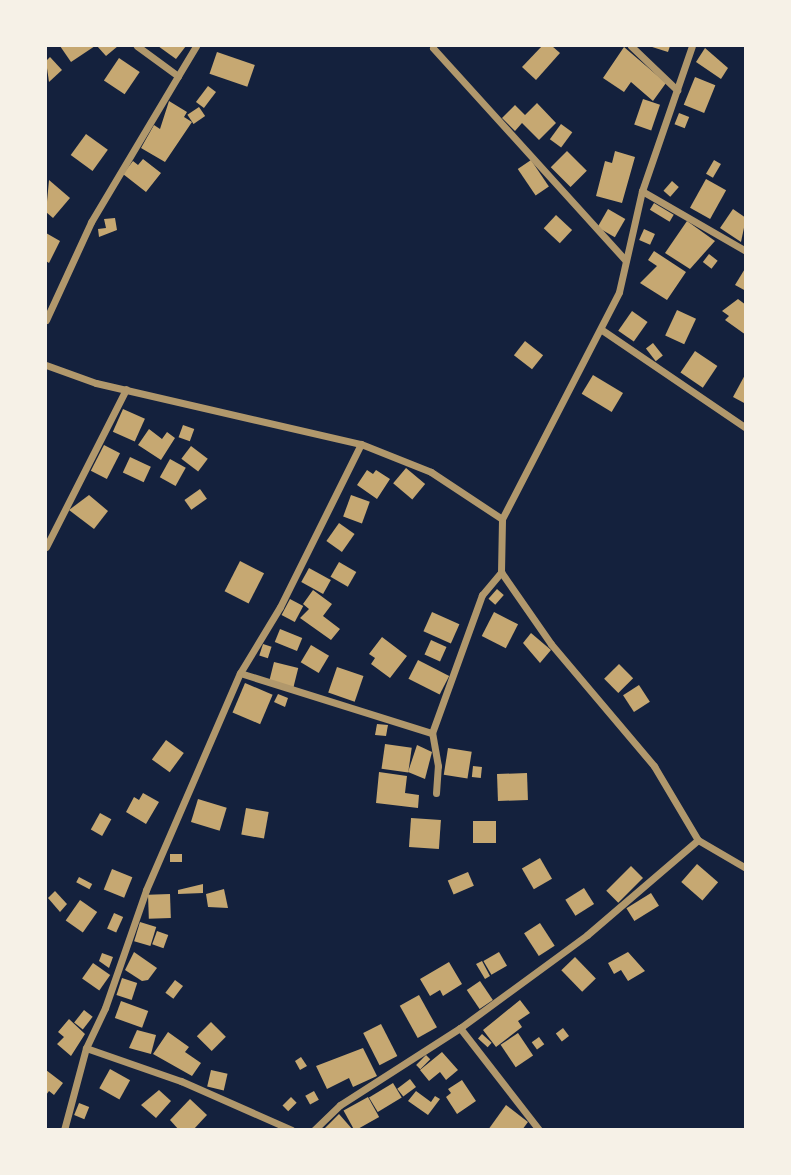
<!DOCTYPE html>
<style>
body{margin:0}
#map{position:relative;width:791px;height:1175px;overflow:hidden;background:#14213d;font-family:"PT Sans",sans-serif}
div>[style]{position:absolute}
.building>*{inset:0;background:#c6a872;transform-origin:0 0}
.minor>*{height:7px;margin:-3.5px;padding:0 3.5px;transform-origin:3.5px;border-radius:3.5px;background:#b1986c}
span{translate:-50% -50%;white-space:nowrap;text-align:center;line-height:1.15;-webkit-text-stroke:7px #f6f1e7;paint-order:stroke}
.frame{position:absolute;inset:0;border:47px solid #f6f1e7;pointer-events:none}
</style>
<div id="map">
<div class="building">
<div style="clip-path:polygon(60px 46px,95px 46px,71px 62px)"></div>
<div style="clip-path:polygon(97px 46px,118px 46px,106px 56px)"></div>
<div style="clip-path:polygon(158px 46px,186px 46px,176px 59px)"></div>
<div style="clip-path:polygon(542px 46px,552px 46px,560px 53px,536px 80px,522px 67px)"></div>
<div style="clip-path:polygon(649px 46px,670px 46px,668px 52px)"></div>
<div style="clip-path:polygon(624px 47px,666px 83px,653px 101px,631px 82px,624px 92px,603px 78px)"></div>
<div style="clip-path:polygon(705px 48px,728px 68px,721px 79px,696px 62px)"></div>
<div style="left:217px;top:52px;width:40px;height:23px;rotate:19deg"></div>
<div style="clip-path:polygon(50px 57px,62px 70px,49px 82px,46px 61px)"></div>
<div style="left:119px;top:58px;width:25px;height:27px;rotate:34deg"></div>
<div style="left:695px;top:77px;width:22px;height:30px;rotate:22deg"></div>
<div style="left:208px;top:86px;width:10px;height:20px;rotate:37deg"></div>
<div style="left:643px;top:99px;width:18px;height:27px;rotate:19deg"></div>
<div style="clip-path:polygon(169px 101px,187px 112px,184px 117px,192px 122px,165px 162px,141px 148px,154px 125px,160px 129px)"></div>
<div style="clip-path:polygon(537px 103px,556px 123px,539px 140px,522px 123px,515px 131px,502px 118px,515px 105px,525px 115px)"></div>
<div style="left:199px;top:107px;width:11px;height:14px;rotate:56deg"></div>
<div style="left:679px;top:113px;width:11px;height:12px;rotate:22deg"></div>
<div style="left:561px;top:124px;width:14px;height:19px;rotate:36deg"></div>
<div style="left:86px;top:134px;width:27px;height:26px;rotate:36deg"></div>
<div style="left:567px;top:151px;width:28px;height:23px;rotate:45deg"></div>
<div style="clip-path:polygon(615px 151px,635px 157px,622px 203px,596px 196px,605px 161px,612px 163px)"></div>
<div style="clip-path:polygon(143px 159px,161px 173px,146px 192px,123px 174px,133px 161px,138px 165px)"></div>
<div style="left:531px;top:160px;width:32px;height:16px;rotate:56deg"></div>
<div style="left:714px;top:160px;width:8px;height:16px;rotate:30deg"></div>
<div style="left:706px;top:179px;width:23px;height:33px;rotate:29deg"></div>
<div style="clip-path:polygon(49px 180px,70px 198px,53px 218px,46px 212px)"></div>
<div style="left:672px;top:181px;width:9px;height:13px;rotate:41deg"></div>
<div style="left:654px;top:203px;width:23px;height:8px;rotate:31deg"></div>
<div style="left:608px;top:209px;width:20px;height:21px;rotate:30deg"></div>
<div style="clip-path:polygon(733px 209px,746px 218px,741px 242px,720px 228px)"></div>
<div style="left:556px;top:215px;width:22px;height:18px;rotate:43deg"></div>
<div style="clip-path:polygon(115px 218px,117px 230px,99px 237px,98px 229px,106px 228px,104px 219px)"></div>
<div style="clip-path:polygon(687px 221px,715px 241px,690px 269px,665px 253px)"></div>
<div style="left:644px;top:229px;width:12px;height:12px;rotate:24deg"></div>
<div style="clip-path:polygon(46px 233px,60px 241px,49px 263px,46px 261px)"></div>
<div style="clip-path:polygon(654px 251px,686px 272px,667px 300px,640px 283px,657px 266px,648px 260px)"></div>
<div style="left:709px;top:254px;width:11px;height:10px;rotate:38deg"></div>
<div style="clip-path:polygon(746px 267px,746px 291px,735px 285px)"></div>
<div style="clip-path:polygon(738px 299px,746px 305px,746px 335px,725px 320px,729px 316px,722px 311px)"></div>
<div style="left:677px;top:310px;width:21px;height:28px;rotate:25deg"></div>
<div style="left:632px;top:311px;width:19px;height:24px;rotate:35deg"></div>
<div style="left:525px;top:341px;width:23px;height:18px;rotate:38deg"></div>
<div style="left:653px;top:343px;width:16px;height:9px;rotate:52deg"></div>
<div style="left:695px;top:351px;width:27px;height:26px;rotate:34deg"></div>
<div style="clip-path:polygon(746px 373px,746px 404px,733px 397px)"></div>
<div style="left:593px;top:375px;width:35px;height:22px;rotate:31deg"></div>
<div style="left:123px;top:409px;width:24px;height:25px;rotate:24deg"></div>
<div style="left:183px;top:425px;width:12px;height:13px;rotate:20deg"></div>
<div style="clip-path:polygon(149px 429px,162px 439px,167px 432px,175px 438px,161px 460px,138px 445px)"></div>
<div style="left:104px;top:445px;width:18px;height:29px;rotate:27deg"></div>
<div style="left:191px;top:446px;width:21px;height:16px;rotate:37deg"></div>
<div style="left:130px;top:457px;width:23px;height:17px;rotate:25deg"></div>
<div style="left:170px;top:459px;width:18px;height:21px;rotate:29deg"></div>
<div style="left:406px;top:468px;width:25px;height:20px;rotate:40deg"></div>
<div style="clip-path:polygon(367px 470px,373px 474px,376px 470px,390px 479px,377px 499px,357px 485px)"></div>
<div style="left:200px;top:489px;width:12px;height:19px;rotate:55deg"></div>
<div style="clip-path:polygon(89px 495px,108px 511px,94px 529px,69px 510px)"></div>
<div style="left:351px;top:495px;width:20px;height:23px;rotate:20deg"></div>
<div style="left:339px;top:523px;width:19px;height:22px;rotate:35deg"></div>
<div style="left:240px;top:561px;width:27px;height:34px;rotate:27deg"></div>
<div style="left:339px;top:562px;width:20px;height:17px;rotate:30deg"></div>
<div style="left:309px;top:568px;width:25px;height:16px;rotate:29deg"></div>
<div style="left:497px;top:589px;width:9px;height:13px;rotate:41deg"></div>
<div style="clip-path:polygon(313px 590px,332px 604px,323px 616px,340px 629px,331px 640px,300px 618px,309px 609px,303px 604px)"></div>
<div style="left:290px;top:599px;width:15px;height:18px;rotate:28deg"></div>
<div style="left:432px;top:612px;width:30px;height:21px;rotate:24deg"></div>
<div style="left:494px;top:612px;width:27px;height:27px;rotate:27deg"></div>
<div style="left:280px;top:629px;width:24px;height:14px;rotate:22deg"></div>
<div style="clip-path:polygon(531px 633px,551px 650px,540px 663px,523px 643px)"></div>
<div style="clip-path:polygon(382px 637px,407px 656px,390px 678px,371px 664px,375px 658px,369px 654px)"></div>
<div style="left:431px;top:640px;width:17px;height:16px;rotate:24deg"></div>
<div style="left:263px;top:644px;width:9px;height:12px;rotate:18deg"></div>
<div style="left:311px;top:645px;width:21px;height:20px;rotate:31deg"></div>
<div style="left:418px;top:660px;width:35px;height:21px;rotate:27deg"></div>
<div style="left:274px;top:662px;width:25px;height:20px;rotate:14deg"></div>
<div style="left:619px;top:664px;width:20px;height:21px;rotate:45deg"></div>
<div style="left:337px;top:667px;width:28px;height:27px;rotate:19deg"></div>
<div style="left:245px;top:683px;width:30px;height:32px;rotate:23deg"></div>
<div style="left:639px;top:685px;width:20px;height:19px;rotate:57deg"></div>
<div style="clip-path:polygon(278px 694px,288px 698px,285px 707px,274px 702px)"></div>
<div style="clip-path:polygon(377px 724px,388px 725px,386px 736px,375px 735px)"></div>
<div style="left:166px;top:740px;width:22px;height:24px;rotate:36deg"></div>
<div style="left:385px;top:744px;width:27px;height:25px;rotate:8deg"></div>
<div style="clip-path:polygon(417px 745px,432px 752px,425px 779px,408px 772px)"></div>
<div style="left:448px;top:748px;width:24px;height:27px;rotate:9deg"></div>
<div style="left:473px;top:766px;width:9px;height:11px;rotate:6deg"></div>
<div style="clip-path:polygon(379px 772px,407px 776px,405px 793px,419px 795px,418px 808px,376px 803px)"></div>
<div style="left:527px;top:773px;width:27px;height:30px;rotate:88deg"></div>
<div style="clip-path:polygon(143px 793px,159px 802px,146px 824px,126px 812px,134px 797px,139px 800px)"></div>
<div style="left:198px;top:799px;width:30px;height:24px;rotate:17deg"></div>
<div style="left:246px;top:808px;width:23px;height:27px;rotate:10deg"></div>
<div style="left:100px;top:813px;width:13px;height:19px;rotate:29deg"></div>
<div style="left:411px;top:818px;width:30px;height:29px;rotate:4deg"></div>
<div style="left:473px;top:821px;width:23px;height:22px"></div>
<div style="left:170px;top:854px;width:12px;height:8px"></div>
<div style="left:540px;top:858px;width:24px;height:21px;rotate:60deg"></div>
<div style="left:697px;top:864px;width:28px;height:24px;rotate:41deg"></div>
<div style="left:631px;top:866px;width:17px;height:35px;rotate:45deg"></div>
<div style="left:112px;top:869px;width:22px;height:22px;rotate:22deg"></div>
<div style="left:468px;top:872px;width:15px;height:22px;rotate:67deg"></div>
<div style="left:79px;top:877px;width:15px;height:6px;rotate:28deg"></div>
<div style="clip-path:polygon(203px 884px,203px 893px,178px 894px,178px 890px)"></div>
<div style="left:584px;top:888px;width:19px;height:22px;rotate:58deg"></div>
<div style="clip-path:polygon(224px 889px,228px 908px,208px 907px,206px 894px)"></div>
<div style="clip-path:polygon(55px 891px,67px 904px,60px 912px,48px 898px)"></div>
<div style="left:651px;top:893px;width:15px;height:29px;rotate:58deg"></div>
<div style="left:170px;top:894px;width:24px;height:22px;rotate:88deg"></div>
<div style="left:80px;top:900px;width:21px;height:25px;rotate:35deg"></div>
<div style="left:114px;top:913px;width:10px;height:17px;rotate:24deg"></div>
<div style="left:140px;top:922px;width:17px;height:20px;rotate:17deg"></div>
<div style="left:540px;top:923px;width:27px;height:19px;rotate:57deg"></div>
<div style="left:157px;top:931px;width:12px;height:14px;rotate:20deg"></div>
<div style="clip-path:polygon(134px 952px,157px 968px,148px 980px,142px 981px,125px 970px)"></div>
<div style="left:499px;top:952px;width:16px;height:18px;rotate:60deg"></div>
<div style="clip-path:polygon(628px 952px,645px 971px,628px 981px,621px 970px,614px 974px,608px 963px)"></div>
<div style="clip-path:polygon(102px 953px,113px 957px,109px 968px,99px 961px)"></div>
<div style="left:575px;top:957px;width:30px;height:19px;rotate:46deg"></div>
<div style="clip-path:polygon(482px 961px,490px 976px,485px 979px,476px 964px)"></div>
<div style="clip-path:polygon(449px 962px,462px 984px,443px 996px,440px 990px,430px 996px,420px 979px)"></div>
<div style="left:93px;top:963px;width:21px;height:19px;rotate:35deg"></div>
<div style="left:122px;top:978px;width:16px;height:18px;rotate:18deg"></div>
<div style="left:175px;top:980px;width:10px;height:16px;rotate:37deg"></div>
<div style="left:480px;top:981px;width:23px;height:16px;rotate:56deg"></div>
<div style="left:419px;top:995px;width:37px;height:22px;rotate:61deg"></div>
<div style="clip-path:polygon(520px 1000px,530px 1013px,518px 1021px,522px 1027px,496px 1047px,483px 1030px)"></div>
<div style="left:121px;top:1001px;width:29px;height:18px;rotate:20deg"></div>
<div style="left:84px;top:1010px;width:11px;height:16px;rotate:38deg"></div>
<div style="clip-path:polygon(69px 1019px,85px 1034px,71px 1056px,57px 1044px,64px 1037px,58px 1032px)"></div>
<div style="left:211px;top:1022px;width:21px;height:20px;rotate:45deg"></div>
<div style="left:381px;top:1024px;width:36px;height:20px;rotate:63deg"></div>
<div style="left:563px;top:1028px;width:10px;height:9px;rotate:53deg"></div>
<div style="clip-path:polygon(137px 1030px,156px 1035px,151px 1054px,129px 1048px)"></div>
<div style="clip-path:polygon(168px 1032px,189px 1047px,185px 1052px,201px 1063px,192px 1076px,153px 1054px)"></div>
<div style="left:518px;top:1033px;width:27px;height:21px;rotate:56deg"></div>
<div style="left:482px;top:1034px;width:13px;height:6px;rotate:42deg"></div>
<div style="left:539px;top:1037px;width:9px;height:9px;rotate:54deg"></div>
<div style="clip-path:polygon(363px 1048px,377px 1076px,353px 1087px,349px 1078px,327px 1089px,316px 1066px)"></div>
<div style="clip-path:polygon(442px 1052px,458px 1070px,446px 1080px,440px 1072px,429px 1081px,420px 1070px)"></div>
<div style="left:426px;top:1055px;width:6px;height:14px;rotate:45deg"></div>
<div style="clip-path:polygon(301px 1057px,307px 1066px,300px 1070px,295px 1061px)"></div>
<div style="left:110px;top:1069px;width:23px;height:22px;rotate:29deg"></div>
<div style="clip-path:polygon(46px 1070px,63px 1083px,54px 1095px,49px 1091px,46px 1095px)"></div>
<div style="left:211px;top:1070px;width:17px;height:17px;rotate:13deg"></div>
<div style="left:410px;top:1079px;width:10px;height:16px;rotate:53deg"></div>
<div style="clip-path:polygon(462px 1080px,476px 1101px,457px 1114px,446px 1097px,451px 1093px,448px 1089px)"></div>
<div style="left:393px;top:1083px;width:17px;height:28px;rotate:59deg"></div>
<div style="clip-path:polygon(159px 1090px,171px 1101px,156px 1118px,141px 1105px)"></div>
<div style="left:314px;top:1091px;width:10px;height:10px;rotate:61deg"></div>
<div style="clip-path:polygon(416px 1091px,431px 1102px,435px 1096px,440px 1099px,428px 1115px,408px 1101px)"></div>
<div style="left:291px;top:1097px;width:8px;height:12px;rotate:45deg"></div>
<div style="left:368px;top:1097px;width:23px;height:28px;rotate:61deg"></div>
<div style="clip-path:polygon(190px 1099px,207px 1115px,193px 1130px,179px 1130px,170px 1120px)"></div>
<div style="left:79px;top:1103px;width:11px;height:13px;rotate:22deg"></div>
<div style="clip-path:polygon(506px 1105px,528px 1122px,522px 1130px,488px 1130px)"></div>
<div style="clip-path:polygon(339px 1114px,353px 1130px,323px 1130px)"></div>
</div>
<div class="minor">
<div style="left:631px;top:46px;width:64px;rotate:43.7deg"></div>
<div style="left:433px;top:48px;width:286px;rotate:47.8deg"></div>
<div style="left:178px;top:76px;width:35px;rotate:-59deg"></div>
<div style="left:642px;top:191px;width:120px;rotate:30deg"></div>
<div style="left:46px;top:320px;width:108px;rotate:-65.3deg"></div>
<div style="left:91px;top:222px;width:170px;rotate:-59.2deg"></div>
<div style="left:178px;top:76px;width:51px;rotate:-143.8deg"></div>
<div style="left:602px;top:330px;width:174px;rotate:34.2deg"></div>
<div style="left:46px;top:365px;width:53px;rotate:19.8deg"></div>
<div style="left:96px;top:383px;width:272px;rotate:13deg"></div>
<div style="left:361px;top:444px;width:75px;rotate:21.8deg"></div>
<div style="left:431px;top:472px;width:85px;rotate:33.5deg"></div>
<div style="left:46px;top:547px;width:177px;rotate:-63.1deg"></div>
<div style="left:501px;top:572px;width:88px;rotate:55.2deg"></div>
<div style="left:551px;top:644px;width:160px;rotate:49.8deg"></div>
<div style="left:654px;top:766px;width:86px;rotate:59.3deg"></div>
<div style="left:698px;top:840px;width:56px;rotate:30.3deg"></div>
<div style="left:240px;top:673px;width:201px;rotate:17.4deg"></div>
<div style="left:436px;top:793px;width:27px;rotate:-86deg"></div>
<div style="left:438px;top:766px;width:34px;rotate:-100deg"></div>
<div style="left:432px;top:733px;width:147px;rotate:-70.1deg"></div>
<div style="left:482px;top:595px;width:30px;rotate:-50deg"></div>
<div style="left:501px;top:572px;width:53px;rotate:-88.9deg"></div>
<div style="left:502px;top:519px;width:255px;rotate:-62.7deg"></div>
<div style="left:619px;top:292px;width:104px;rotate:-77.2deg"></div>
<div style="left:642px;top:191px;width:153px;rotate:-71deg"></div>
<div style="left:460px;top:1028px;width:129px;rotate:52.2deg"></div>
<div style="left:86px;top:1048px;width:101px;rotate:19.2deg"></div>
<div style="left:181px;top:1081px;width:121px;rotate:23.8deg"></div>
<div style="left:64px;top:1130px;width:85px;rotate:-75deg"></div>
<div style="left:86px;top:1048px;width:44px;rotate:-64.6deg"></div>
<div style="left:105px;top:1008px;width:125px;rotate:-70.8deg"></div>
<div style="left:146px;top:890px;width:236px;rotate:-66.6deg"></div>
<div style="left:240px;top:673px;width:77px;rotate:-58.8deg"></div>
<div style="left:280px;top:607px;width:182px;rotate:-63.6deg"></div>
<div style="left:314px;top:1130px;width:36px;rotate:-44deg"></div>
<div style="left:340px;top:1105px;width:143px;rotate:-32.7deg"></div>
<div style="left:460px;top:1028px;width:157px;rotate:-36.2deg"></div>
<div style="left:587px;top:935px;width:146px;rotate:-40.6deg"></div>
</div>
<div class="frame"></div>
</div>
